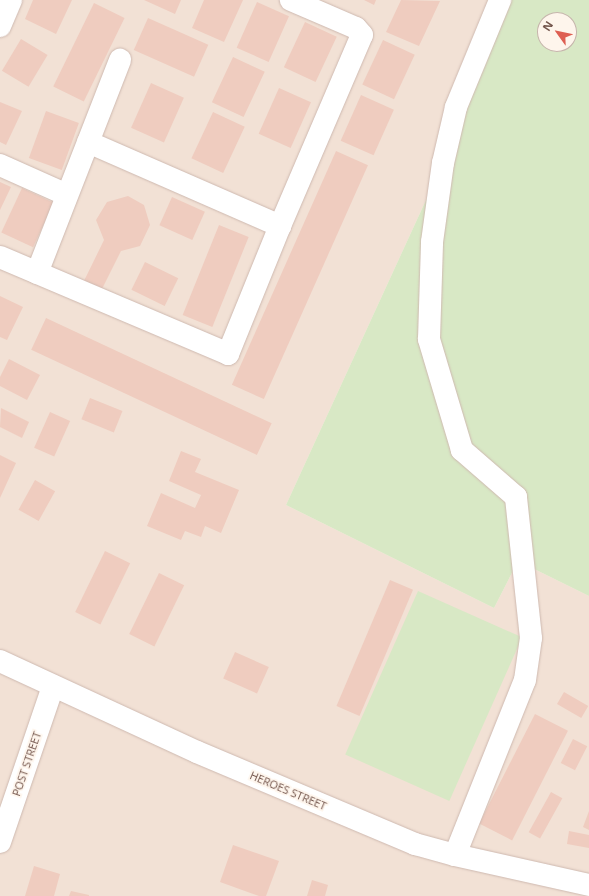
<!DOCTYPE html>
<style>
body{margin:0}
#map{position:relative;width:589px;height:896px;overflow:hidden;background:#fbf0e6;font-family:"Open Sans",sans-serif}
div>[style]{position:absolute}
.residential>*{inset:0;background:#f2e1d5}
.green>*{inset:0;background:#d8e8c5;transform-origin:0 0}
.building>*{inset:0;background:#efccbf;transform-origin:0 0}
.roads{filter:drop-shadow(0 0 1px #ceb9b0) drop-shadow(0 0 1px #ceb9b0)}
.minor>*{height:22px;margin:-11px;padding:0 11px;transform-origin:11px;border-radius:11px;background:#fff}
span{translate:-50% -50%;white-space:nowrap;text-align:center;line-height:1.15;-webkit-text-stroke:3.5px #fef5ec;paint-order:stroke}
.street-label{font-size:11px;color:#73554c}
.north{position:absolute;left:537px;top:12px;width:40px;height:40px;box-sizing:border-box;background:#fef5ec;border:1px solid #c6b5ac;border-radius:50%;rotate:303deg;font-size:11px;font-weight:700;line-height:16px;text-align:center;color:#73554c}
.north::after{content:'';display:block;margin:auto;width:14px;height:18px;background:#de5f52;clip-path:polygon(50% 0,100% 100%,50% 72%,0 100%)}
</style>
<div id="map">
<div class="residential">
<div style="clip-path:polygon(0 0,500px 0,443px 163px,286px 505px,494px 608px,518px 561px,589px 596px,589px 896px,0 896px)"></div>
</div>
<div class="green">
<div style="clip-path:polygon(evenodd,500px 0,589px 0,589px 596px,518px 561px,494px 608px,286px 505px,443px 163px,500px 0,545px 20px,569px 20px,569px 44px,545px 44px,545px 20px)"></div>
<div style="left:418px;top:591px;width:114px;height:179px;rotate:24deg"></div>
</div>
<div class="building">
<div style="clip-path:polygon(33px 0,72px 0,56px 34px,25px 19px)"></div>
<div style="clip-path:polygon(144px 0,181px 0,175px 14px)"></div>
<div style="clip-path:polygon(204px 0,243px 0,224px 42px,192px 28px)"></div>
<div style="clip-path:polygon(364px 0,376px 0,374px 5px)"></div>
<div style="clip-path:polygon(401px 0,440px 1px,419px 46px,386px 32px)"></div>
<div style="left:257px;top:2px;width:35px;height:50px;rotate:24deg"></div>
<div style="left:94px;top:3px;width:34px;height:93px;rotate:26deg"></div>
<div style="left:148px;top:18px;width:66px;height:35px;rotate:24deg"></div>
<div style="left:305px;top:22px;width:35px;height:50px;rotate:25deg"></div>
<div style="left:21px;top:39px;width:31px;height:37px;rotate:31deg"></div>
<div style="left:383px;top:40px;width:35px;height:49px;rotate:25deg"></div>
<div style="left:233px;top:57px;width:35px;height:50px;rotate:25deg"></div>
<div style="left:151px;top:83px;width:36px;height:49px;rotate:24deg"></div>
<div style="left:279px;top:88px;width:35px;height:50px;rotate:24deg"></div>
<div style="left:361px;top:95px;width:36px;height:50px;rotate:24deg"></div>
<div style="clip-path:polygon(0 102px,22px 111px,6px 145px,0 142px)"></div>
<div style="left:46px;top:111px;width:35px;height:50px;rotate:20deg"></div>
<div style="left:213px;top:112px;width:35px;height:51px;rotate:25deg"></div>
<div style="left:336px;top:151px;width:35px;height:256px;rotate:24deg"></div>
<div style="clip-path:polygon(0 182px,11px 187px,0 210px)"></div>
<div style="left:22px;top:188px;width:35px;height:49px;rotate:25deg"></div>
<div style="clip-path:polygon(128px 196px,144px 205px,150px 225px,140px 246px,121px 251px,101px 291px,83px 283px,104px 240px,96px 220px,107px 202px)"></div>
<div style="left:172px;top:197px;width:36px;height:31px;rotate:24deg"></div>
<div style="left:219px;top:225px;width:32px;height:97px;rotate:22deg"></div>
<div style="left:145px;top:262px;width:37px;height:31px;rotate:26deg"></div>
<div style="clip-path:polygon(0 296px,23px 307px,7px 340px,0 337px)"></div>
<div style="left:46px;top:318px;width:249px;height:35px;rotate:25deg"></div>
<div style="clip-path:polygon(9px 359px,40px 375px,27px 400px,0 386px,0 377px)"></div>
<div style="left:90px;top:398px;width:35px;height:23px;rotate:22deg"></div>
<div style="clip-path:polygon(1px 408px,29px 422px,22px 438px,0 427px)"></div>
<div style="left:50px;top:412px;width:22px;height:39px;rotate:24deg"></div>
<div style="clip-path:polygon(181px 451px,201px 459px,195px 472px,239px 490px,221px 533px,205px 526px,201px 537px,185px 531px,181px 540px,147px 526px,161px 493px,195px 508px,201px 495px,169px 481px)"></div>
<div style="clip-path:polygon(0 455px,16px 463px,0 498px)"></div>
<div style="left:35px;top:480px;width:23px;height:34px;rotate:29deg"></div>
<div style="left:105px;top:551px;width:28px;height:68px;rotate:26deg"></div>
<div style="left:159px;top:573px;width:28px;height:68px;rotate:26deg"></div>
<div style="left:390px;top:580px;width:25px;height:137px;rotate:23deg"></div>
<div style="left:235px;top:652px;width:37px;height:29px;rotate:24deg"></div>
<div style="left:564px;top:692px;width:28px;height:14px;rotate:30deg"></div>
<div style="left:535px;top:714px;width:37px;height:123px;rotate:27deg"></div>
<div style="left:573px;top:739px;width:16px;height:27px;rotate:27deg"></div>
<div style="left:551px;top:792px;width:13px;height:46px;rotate:29deg"></div>
<div style="clip-path:polygon(589px 811px,589px 830px,583px 827px)"></div>
<div style="clip-path:polygon(569px 831px,589px 835px,589px 848px,567px 844px)"></div>
<div style="clip-path:polygon(233px 845px,279px 861px,266px 896px,259px 896px,220px 882px)"></div>
<div style="clip-path:polygon(34px 866px,60px 874px,54px 896px,25px 896px)"></div>
<div style="clip-path:polygon(312px 880px,328px 885px,325px 896px,307px 896px)"></div>
<div style="clip-path:polygon(71px 891px,89px 895px,89px 896px,69px 896px)"></div>
</div>
<div class="roads">
<div class="minor">
<div style="left:0;top:26px;width:28px;rotate:-67deg"></div>
<div style="left:88px;top:142px;width:210px;rotate:23.6deg"></div>
<div style="left:0;top:165px;width:73px;rotate:24.1deg"></div>
<div style="left:0;top:257px;width:248px;rotate:23deg"></div>
<div style="left:228px;top:354px;width:138px;rotate:-67.9deg"></div>
<div style="left:280px;top:226px;width:208px;rotate:-66.8deg"></div>
<div style="left:362px;top:35px;width:9px;rotate:-131deg"></div>
<div style="left:356px;top:28px;width:71px;rotate:-156.7deg"></div>
<div style="left:37px;top:273px;width:229px;rotate:-68.7deg"></div>
<div style="left:0;top:661px;width:217px;rotate:24.8deg"></div>
<div style="left:197px;top:752px;width:237px;rotate:22.9deg"></div>
<div style="left:415px;top:844px;width:41px;rotate:15.4deg"></div>
<div style="left:455px;top:855px;width:137px;rotate:12.6deg"></div>
<div style="left:0;top:842px;width:165px;rotate:-71.2deg"></div>
<div style="left:455px;top:855px;width:188px;rotate:-68.2deg"></div>
<div style="left:525px;top:680px;width:42px;rotate:-81.9deg"></div>
<div style="left:531px;top:638px;width:142px;rotate:-96.1deg"></div>
<div style="left:516px;top:497px;width:72px;rotate:-139deg"></div>
<div style="left:462px;top:450px;width:116px;rotate:-106.6deg"></div>
<div style="left:429px;top:339px;width:97px;rotate:-88.2deg"></div>
<div style="left:432px;top:242px;width:80px;rotate:-82.1deg"></div>
<div style="left:443px;top:163px;width:57px;rotate:-76.9deg"></div>
<div style="left:456px;top:107px;width:116px;rotate:-67.6deg"></div>
</div>
</div>
<div class="street-label">
<span style="left:27px;top:764px;rotate:-71deg">POST STREET</span>
<span style="left:288px;top:791px;rotate:23deg">HEROES STREET</span>
</div>
<div class="north">N</div>
</div>
